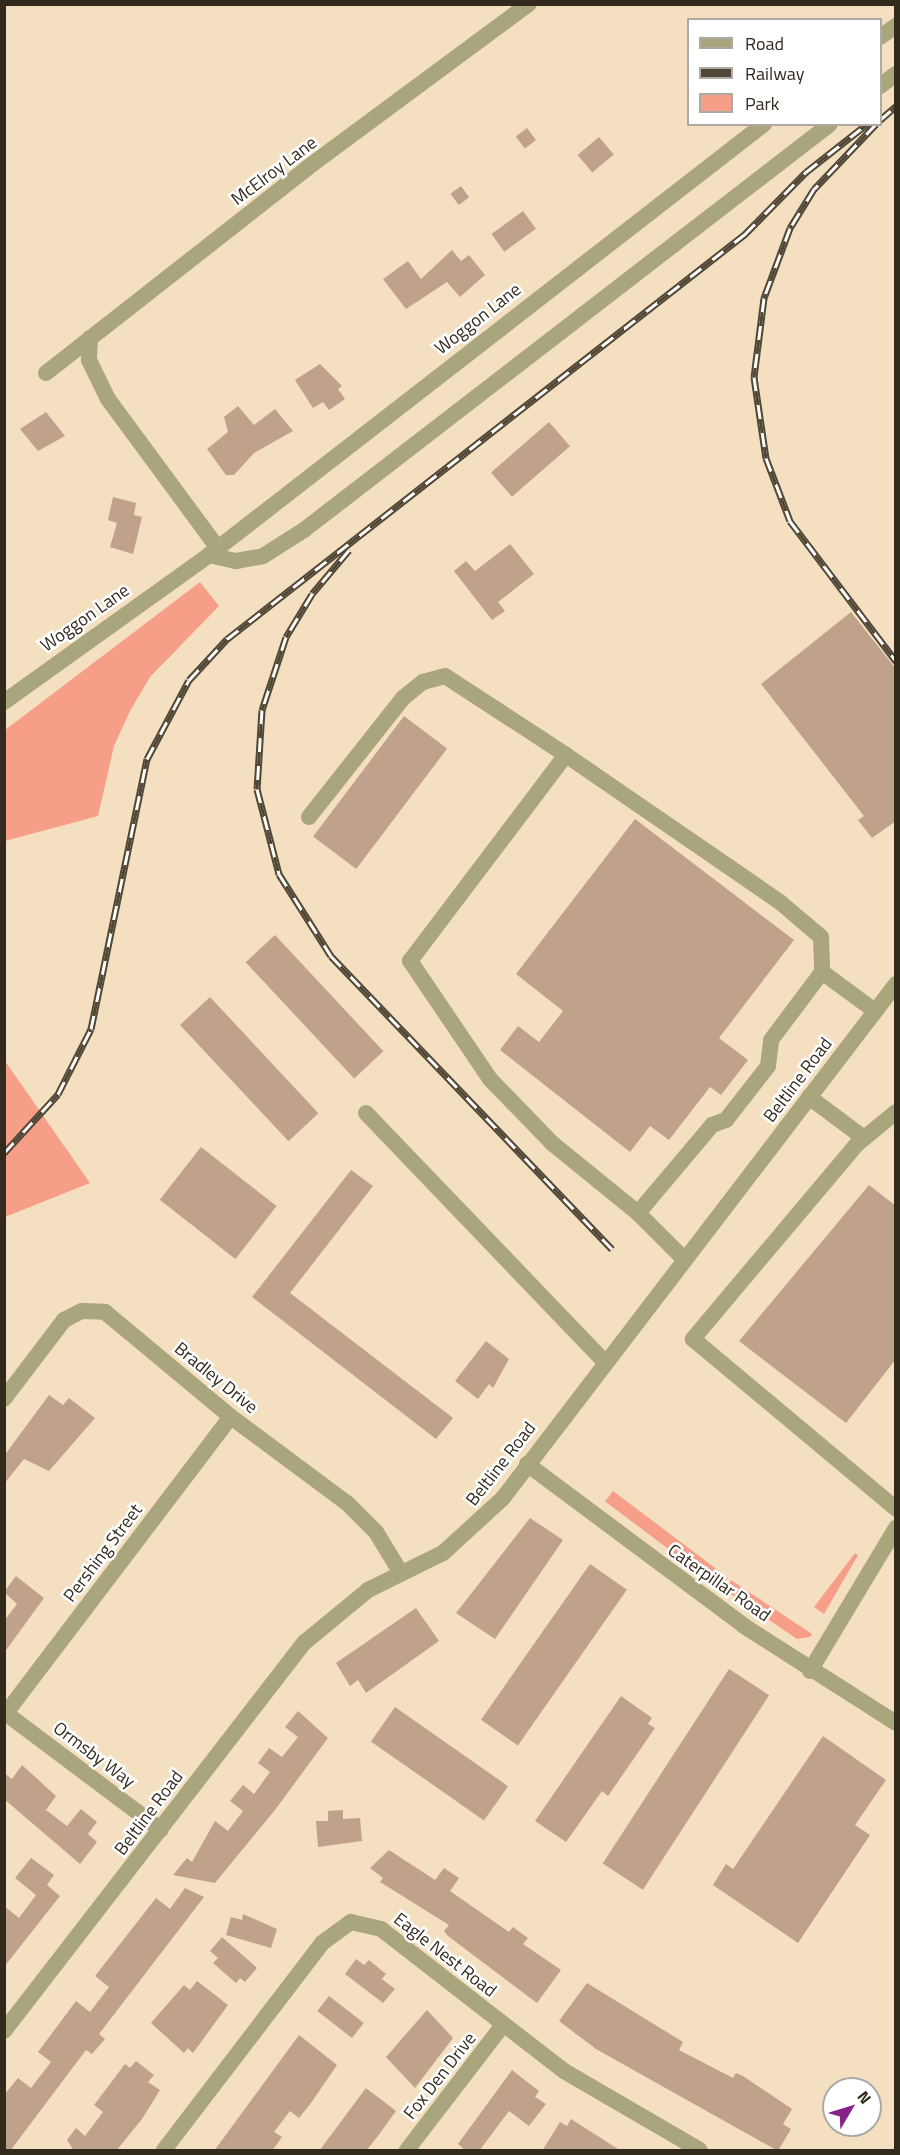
<!DOCTYPE html>
<style>
body{margin:0}
#map{position:relative;width:900px;height:2155px;overflow:hidden;background:#f4e0c0;font-family:"Titillium Web",sans-serif}
div>[style]{position:absolute}
.green>*{inset:0;background:#f79e88;transform-origin:0 0}
.building>*{inset:0;background:#c0a18b;transform-origin:0 0}
.minor>*{height:16px;margin:-8px;padding:0 8px;transform-origin:8px;border-radius:8px;background:#a9a57d}
.rail>*{height:7px;margin-top:-3.5px;transform-origin:0;background:repeating-linear-gradient(90deg,#fff 0 14px,#504737 0 28px);box-sizing:border-box;border-block:2px solid #504737}
span{translate:-50% -50%;white-space:nowrap;text-align:center;line-height:1.15;-webkit-text-stroke:5px #fff;paint-order:stroke}
.street-label{font-size:18px;color:#312a1d}
.frame{position:absolute;inset:0;border:6px solid #312a1d;pointer-events:none}
.legend{position:absolute;left:687px;top:18px;width:195px;height:108px;box-sizing:border-box;background:#fff;border:2px solid #adaaa5;margin:0;padding:8px 10px;list-style:none;font-size:18px;color:#312a1d}
.legend li{display:flex;align-items:center;gap:12px;height:30px}
.legend b{width:30px;border:2px solid #adaaa5}
.north{position:absolute;left:822px;top:2077px;width:60px;height:60px;box-sizing:border-box;background:#fff;border:2px solid #adaaa5;border-radius:50%;rotate:52deg;font-size:16px;font-weight:700;line-height:24px;text-align:center;color:#312a1d}
.north::after{content:'';display:block;margin:auto;width:21px;height:27px;background:#87228a;clip-path:polygon(50% 0,100% 100%,50% 72%,0 100%)}
</style>
<div id="map">
<div class="green">
<div style="clip-path:polygon(200px 582px,219px 606px,150px 677px,130px 711px,114px 746px,98px 816px,5px 841px,5px 730px)"></div>
<div style="clip-path:polygon(5px 1061px,90px 1183px,5px 1217px,4px 1217px)"></div>
<div style="left:613px;top:1491px;width:144px;height:13px;rotate:37deg"></div>
<div style="clip-path:polygon(855px 1553px,858px 1555px,824px 1614px,814px 1607px)"></div>
<div style="clip-path:polygon(731px 1580px,812px 1634px,810px 1637px,797px 1639px,725px 1590px)"></div>
</div>
<div class="building">
<div style="left:527px;top:128px;width:15px;height:14px;rotate:53deg"></div>
<div style="left:599px;top:137px;width:23px;height:28px;rotate:50deg"></div>
<div style="left:461px;top:186px;width:14px;height:13px;rotate:54deg"></div>
<div style="left:523px;top:211px;width:22px;height:39px;rotate:54deg"></div>
<div style="clip-path:polygon(452px 250px,461px 261px,469px 255px,485px 275px,460px 297px,447px 282px,406px 309px,383px 279px,408px 261px,421px 279px)"></div>
<div style="clip-path:polygon(320px 364px,342px 386px,338px 389px,345px 399px,329px 410px,323px 402px,313px 408px,295px 380px)"></div>
<div style="clip-path:polygon(238px 406px,254px 425px,275px 409px,293px 431px,254px 453px,234px 475px,226px 475px,207px 449px,228px 432px,224px 417px)"></div>
<div style="clip-path:polygon(46px 412px,65px 436px,38px 451px,20px 429px)"></div>
<div style="left:549px;top:422px;width:32px;height:77px;rotate:49deg"></div>
<div style="clip-path:polygon(113px 497px,136px 503px,134px 515px,142px 517px,133px 554px,110px 547px,117px 523px,108px 520px)"></div>
<div style="clip-path:polygon(510px 544px,534px 574px,498px 602px,505px 611px,492px 620px,454px 571px,466px 561px,475px 571px)"></div>
<div style="clip-path:polygon(851px 612px,896px 669px,896px 821px,872px 838px,858px 820px,864px 816px,761px 684px)"></div>
<div style="left:404px;top:716px;width:54px;height:151px;rotate:37deg"></div>
<div style="clip-path:polygon(635px 819px,794px 940px,719px 1038px,748px 1060px,721px 1095px,710px 1087px,669px 1140px,650px 1126px,630px 1152px,500px 1050px,518px 1026px,539px 1042px,563px 1011px,516px 974px)"></div>
<div style="left:275px;top:935px;width:159px;height:40px;rotate:47deg"></div>
<div style="left:210px;top:997px;width:159px;height:41px;rotate:47deg"></div>
<div style="left:201px;top:1147px;width:96px;height:67px;rotate:38deg"></div>
<div style="clip-path:polygon(351px 1170px,373px 1186px,290px 1293px,453px 1418px,436px 1439px,252px 1297px)"></div>
<div style="clip-path:polygon(869px 1185px,896px 1206px,896px 1359px,846px 1423px,739px 1341px)"></div>
<div style="clip-path:polygon(486px 1341px,509px 1359px,493px 1388px,489px 1384px,478px 1399px,455px 1381px)"></div>
<div style="clip-path:polygon(49px 1395px,63px 1405px,69px 1398px,95px 1418px,49px 1471px,24px 1459px,4px 1484px,4px 1456px)"></div>
<div style="clip-path:polygon(530px 1518px,563px 1540px,495px 1639px,456px 1613px)"></div>
<div style="left:590px;top:1564px;width:45px;height:190px;rotate:35deg"></div>
<div style="clip-path:polygon(16px 1576px,44px 1598px,4px 1653px,4px 1621px,17px 1604px,4px 1592px)"></div>
<div style="clip-path:polygon(416px 1608px,439px 1641px,366px 1693px,358px 1680px,350px 1686px,336px 1663px)"></div>
<div style="left:729px;top:1669px;width:48px;height:232px;rotate:33deg"></div>
<div style="clip-path:polygon(621px 1696px,652px 1718px,648px 1724px,655px 1728px,608px 1796px,602px 1791px,566px 1842px,535px 1821px)"></div>
<div style="left:395px;top:1707px;width:138px;height:42px;rotate:35deg"></div>
<div style="clip-path:polygon(298px 1711px,328px 1738px,275px 1810px,215px 1883px,173px 1875px,187px 1858px,192px 1862px,215px 1821px,228px 1831px,243px 1811px,230px 1801px,243px 1785px,254px 1794px,270px 1772px,258px 1763px,269px 1748px,282px 1757px,298px 1737px,285px 1727px)"></div>
<div style="clip-path:polygon(823px 1736px,886px 1780px,855px 1825px,870px 1835px,798px 1943px,713px 1885px,726px 1864px,733px 1869px)"></div>
<div style="clip-path:polygon(22px 1765px,56px 1796px,46px 1810px,67px 1826px,81px 1809px,97px 1822px,88px 1834px,97px 1842px,80px 1864px,4px 1799px,4px 1773px,12px 1779px)"></div>
<div style="clip-path:polygon(343px 1810px,343px 1819px,360px 1818px,362px 1841px,318px 1847px,316px 1821px,328px 1821px,328px 1811px)"></div>
<div style="clip-path:polygon(389px 1850px,435px 1880px,444px 1868px,459px 1878px,450px 1891px,509px 1932px,513px 1927px,528px 1938px,523px 1944px,561px 1970px,537px 2003px,448px 1936px,444px 1931px,449px 1925px,380px 1882px,383px 1878px,370px 1868px)"></div>
<div style="clip-path:polygon(31px 1858px,54px 1875px,47px 1885px,60px 1896px,4px 1967px,4px 1906px,19px 1918px,36px 1895px,15px 1878px)"></div>
<div style="clip-path:polygon(185px 1888px,204px 1897px,99px 2034px,105px 2039px,92px 2054px,86px 2050px,10px 2151px,4px 2151px,4px 2095px,18px 2078px,31px 2088px,51px 2062px,38px 2052px,76px 2001px,90px 2012px,109px 1987px,95px 1976px,156px 1898px,170px 1909px)"></div>
<div style="clip-path:polygon(243px 1914px,277px 1929px,271px 1948px,226px 1935px,231px 1917px,242px 1920px)"></div>
<div style="clip-path:polygon(222px 1937px,257px 1968px,245px 1982px,240px 1978px,236px 1983px,213px 1963px,218px 1958px,210px 1951px)"></div>
<div style="clip-path:polygon(356px 1959px,364px 1965px,369px 1960px,386px 1974px,382px 1979px,395px 1989px,383px 2003px,345px 1974px)"></div>
<div style="clip-path:polygon(197px 1981px,228px 2005px,193px 2053px,188px 2048px,184px 2053px,151px 2023px,184px 1985px,190px 1990px)"></div>
<div style="clip-path:polygon(587px 1983px,683px 2042px,679px 2050px,733px 2078px,736px 2073px,743px 2076px,792px 2109px,783px 2124px,791px 2129px,778px 2151px,596px 2049px,559px 2021px)"></div>
<div style="left:329px;top:1996px;width:44px;height:19px;rotate:38deg"></div>
<div style="clip-path:polygon(427px 2010px,453px 2038px,415px 2088px,386px 2057px)"></div>
<div style="clip-path:polygon(299px 2035px,337px 2065px,311px 2103px,299px 2118px,290px 2111px,274px 2132px,282px 2137px,272px 2151px,214px 2151px)"></div>
<div style="clip-path:polygon(136px 2061px,154px 2075px,148px 2082px,160px 2090px,142px 2119px,116px 2151px,74px 2151px,67px 2140px,76px 2128px,85px 2136px,103px 2112px,94px 2105px,125px 2064px,130px 2068px)"></div>
<div style="clip-path:polygon(512px 2070px,539px 2091px,535px 2097px,546px 2104px,529px 2126px,509px 2111px,479px 2151px,466px 2151px,458px 2144px)"></div>
<div style="clip-path:polygon(366px 2088px,396px 2111px,378px 2136px,366px 2151px,319px 2151px)"></div>
<div style="clip-path:polygon(571px 2119px,579px 2124px,621px 2151px,542px 2151px,560px 2122px,567px 2126px)"></div>
</div>
<div class="minor">
<div style="left:880px;top:37px;width:19px;rotate:-35deg"></div>
<div style="left:880px;top:86px;width:20px;rotate:-37deg"></div>
<div style="left:90px;top:338px;width:22px;rotate:93deg"></div>
<div style="left:89px;top:360px;width:43px;rotate:64deg"></div>
<div style="left:108px;top:399px;width:185px;rotate:53.6deg"></div>
<div style="left:46px;top:373px;width:332px;rotate:-38.1deg"></div>
<div style="left:307px;top:168px;width:276px;rotate:-36.5deg"></div>
<div style="left:209px;top:555px;width:28px;rotate:13deg"></div>
<div style="left:236px;top:561px;width:27px;rotate:-10deg"></div>
<div style="left:263px;top:556px;width:49px;rotate:-32.4deg"></div>
<div style="left:304px;top:530px;width:664px;rotate:-37.66deg"></div>
<div style="left:4px;top:702px;width:252px;rotate:-35.6deg"></div>
<div style="left:209px;top:555px;width:703px;rotate:-37.83deg"></div>
<div style="left:309px;top:817px;width:152px;rotate:-51.7deg"></div>
<div style="left:403px;top:698px;width:26px;rotate:-39deg"></div>
<div style="left:423px;top:682px;width:23px;rotate:-15deg"></div>
<div style="left:445px;top:676px;width:145px;rotate:33.1deg"></div>
<div style="left:809px;top:1097px;width:69px;rotate:36.7deg"></div>
<div style="left:896px;top:1112px;width:50px;rotate:140.6deg"></div>
<div style="left:857px;top:1144px;width:255px;rotate:130.1deg"></div>
<div style="left:693px;top:1339px;width:265px;rotate:39.9deg"></div>
<div style="left:366px;top:1113px;width:345px;rotate:46.2deg"></div>
<div style="left:638px;top:1213px;width:111px;rotate:-140.9deg"></div>
<div style="left:552px;top:1143px;width:89px;rotate:-134.1deg"></div>
<div style="left:490px;top:1079px;width:143px;rotate:-124.1deg"></div>
<div style="left:410px;top:961px;width:258px;rotate:-52.9deg"></div>
<div style="left:566px;top:755px;width:261px;rotate:34.5deg"></div>
<div style="left:781px;top:903px;width:52px;rotate:40.4deg"></div>
<div style="left:821px;top:937px;width:35px;rotate:88deg"></div>
<div style="left:684px;top:1259px;width:65px;rotate:-135deg"></div>
<div style="left:638px;top:1213px;width:115px;rotate:-49.9deg"></div>
<div style="left:712px;top:1125px;width:15px;rotate:-20deg"></div>
<div style="left:726px;top:1120px;width:68px;rotate:-52.1deg"></div>
<div style="left:768px;top:1066px;width:26px;rotate:-83deg"></div>
<div style="left:771px;top:1040px;width:85px;rotate:-53.1deg"></div>
<div style="left:822px;top:972px;width:66px;rotate:36.3deg"></div>
<div style="left:4px;top:1399px;width:99px;rotate:-52.8deg"></div>
<div style="left:64px;top:1320px;width:20px;rotate:-27deg"></div>
<div style="left:82px;top:1311px;width:23px;rotate:2deg"></div>
<div style="left:105px;top:1312px;width:164px;rotate:39.8deg"></div>
<div style="left:231px;top:1417px;width:144px;rotate:36.6deg"></div>
<div style="left:347px;top:1503px;width:41px;rotate:45deg"></div>
<div style="left:376px;top:1532px;width:48px;rotate:58.6deg"></div>
<div style="left:527px;top:1464px;width:271px;rotate:36.7deg"></div>
<div style="left:744px;top:1626px;width:180px;rotate:32.5deg"></div>
<div style="left:810px;top:1671px;width:167px;rotate:-59deg"></div>
<div style="left:4px;top:1712px;width:196px;rotate:36.9deg"></div>
<div style="left:6px;top:1713px;width:372px;rotate:-52.8deg"></div>
<div style="left:4px;top:2031px;width:492px;rotate:-52.3deg"></div>
<div style="left:305px;top:1642px;width:82px;rotate:-39.5deg"></div>
<div style="left:368px;top:1590px;width:84px;rotate:-26.3deg"></div>
<div style="left:443px;top:1553px;width:81px;rotate:-42.5deg"></div>
<div style="left:503px;top:1498px;width:647px;rotate:-52.6deg"></div>
<div style="left:164px;top:2150px;width:260px;rotate:-52.6deg"></div>
<div style="left:322px;top:1943px;width:36px;rotate:-36deg"></div>
<div style="left:351px;top:1922px;width:31px;rotate:13deg"></div>
<div style="left:381px;top:1929px;width:232px;rotate:37.8deg"></div>
<div style="left:564px;top:2071px;width:157px;rotate:30.2deg"></div>
<div style="left:407px;top:2150px;width:158px;rotate:-52.5deg"></div>
</div>
<div class="rail">
<div style="left:880px;top:120px;width:21px;rotate:-41deg"></div>
<div style="left:876px;top:124px;width:90px;rotate:133.6deg"></div>
<div style="left:814px;top:189px;width:46px;rotate:121.6deg"></div>
<div style="left:790px;top:228px;width:75px;rotate:110.4deg"></div>
<div style="left:764px;top:298px;width:80px;rotate:97.2deg"></div>
<div style="left:754px;top:377px;width:82px;rotate:81.6deg"></div>
<div style="left:766px;top:458px;width:67px;rotate:69.1deg"></div>
<div style="left:790px;top:521px;width:176px;rotate:52.9deg"></div>
<div style="left:349px;top:550px;width:57px;rotate:130.1deg"></div>
<div style="left:312px;top:594px;width:50px;rotate:121.2deg"></div>
<div style="left:286px;top:637px;width:77px;rotate:108.2deg"></div>
<div style="left:262px;top:710px;width:79px;rotate:93.6deg"></div>
<div style="left:257px;top:789px;width:88px;rotate:75.5deg"></div>
<div style="left:279px;top:874px;width:97px;rotate:57.6deg"></div>
<div style="left:331px;top:956px;width:406px;rotate:46.2deg"></div>
<div style="left:4px;top:1153px;width:80px;rotate:-47.5deg"></div>
<div style="left:58px;top:1094px;width:73px;rotate:-63.1deg"></div>
<div style="left:91px;top:1029px;width:276px;rotate:-78.3deg"></div>
<div style="left:147px;top:759px;width:89px;rotate:-62deg"></div>
<div style="left:189px;top:680px;width:56px;rotate:-47.2deg"></div>
<div style="left:227px;top:639px;width:658px;rotate:-38.02deg"></div>
<div style="left:745px;top:234px;width:87px;rotate:-45.5deg"></div>
<div style="left:806px;top:172px;width:78px;rotate:-38.2deg"></div>
</div>
<div class="street-label">
<span style="left:274px;top:171px;rotate:-37deg">McElroy Lane</span>
<span style="left:478px;top:319px;rotate:-38deg">Woggon Lane</span>
<span style="left:85px;top:618px;rotate:-35deg">Woggon Lane</span>
<span style="left:798px;top:1080px;rotate:-53deg">Beltline Road</span>
<span style="left:216px;top:1378px;rotate:39deg">Bradley Drive</span>
<span style="left:501px;top:1464px;rotate:-52deg">Beltline Road</span>
<span style="left:103px;top:1553px;rotate:-53deg">Pershing Street</span>
<span style="left:719px;top:1583px;rotate:35deg">Caterpillar Road</span>
<span style="left:94px;top:1755px;rotate:37deg">Ormsby Way</span>
<span style="left:149px;top:1813px;rotate:-53deg">Beltline Road</span>
<span style="left:445px;top:1955px;rotate:38deg">Eagle Nest Road</span>
<span style="left:440px;top:2076px;rotate:-52deg">Fox Den Drive</span>
</div>
<div class="frame"></div>
<ul class="legend">
<li><b style="height:8px;background:#a9a57d"></b>Road</li>
<li><b style="height:8px;background:#504737"></b>Railway</li>
<li><b style="height:16px;background:#f79e88"></b>Park</li>
</ul>
<div class="north">N</div>
</div>
